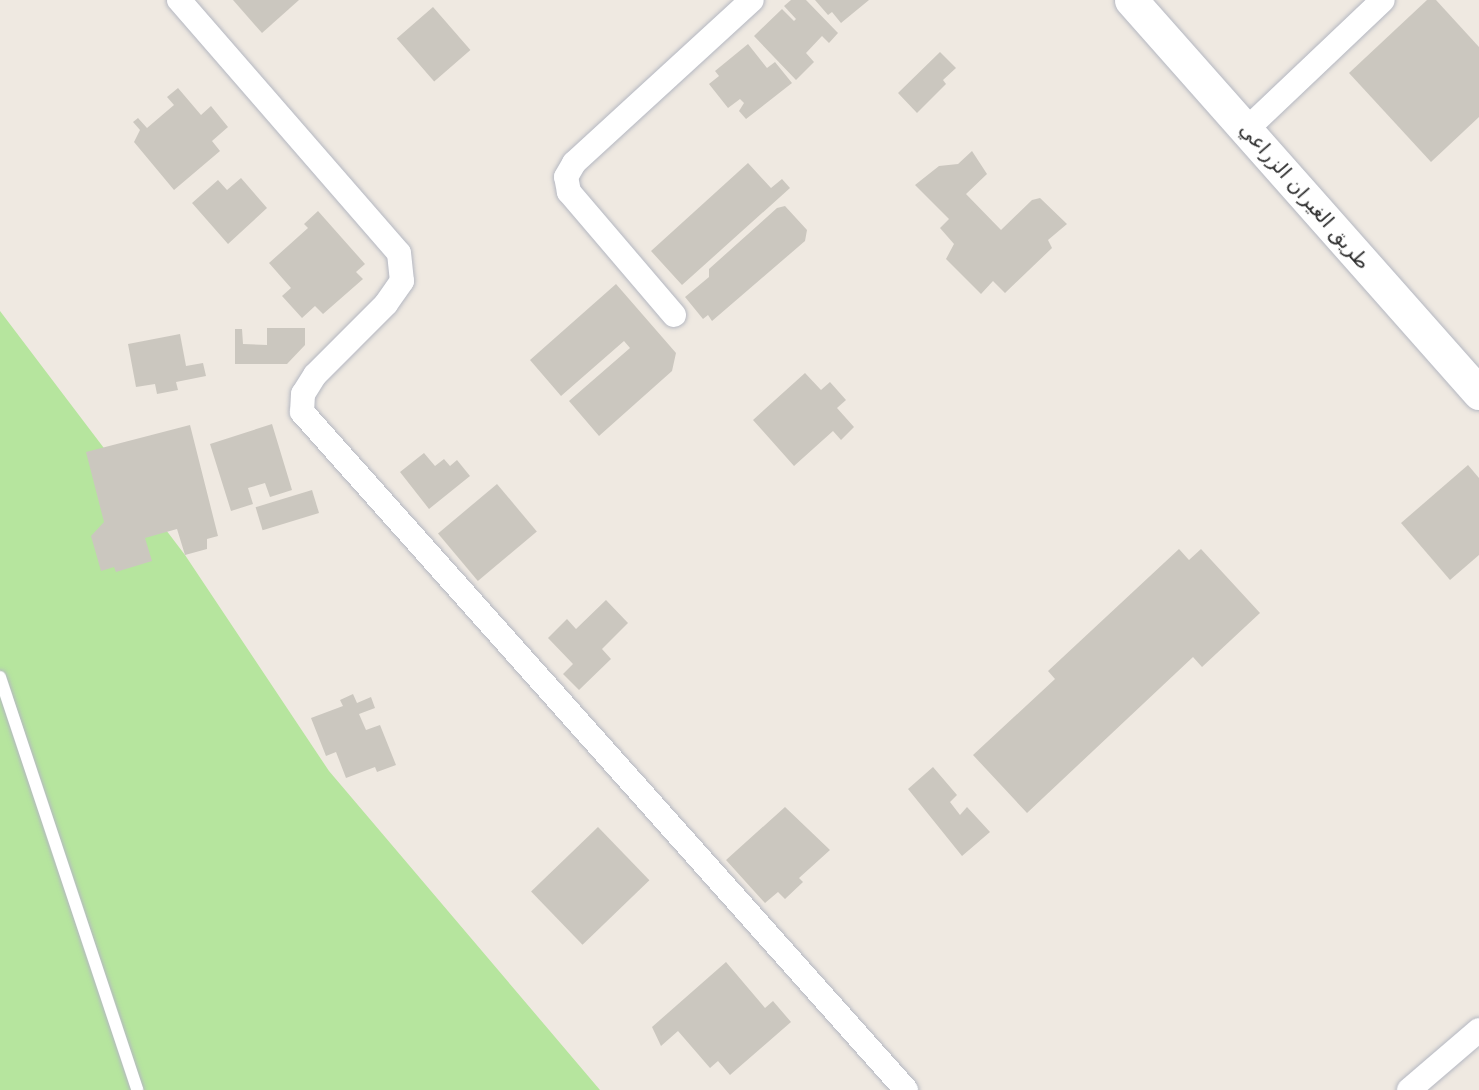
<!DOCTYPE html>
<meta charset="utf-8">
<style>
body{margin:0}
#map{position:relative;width:1479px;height:1090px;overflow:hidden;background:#efe9e1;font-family:"DejaVu Sans",Cairo,sans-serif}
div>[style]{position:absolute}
.green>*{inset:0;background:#b6e59e}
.building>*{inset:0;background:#cbc7bf;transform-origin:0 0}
.roads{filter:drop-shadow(0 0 2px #b4b7c1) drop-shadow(0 0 2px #b4b7c1)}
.lane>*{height:12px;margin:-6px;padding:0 6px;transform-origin:6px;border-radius:6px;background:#fff}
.street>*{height:24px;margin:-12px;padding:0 12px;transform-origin:12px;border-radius:12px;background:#fff}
.secondary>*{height:33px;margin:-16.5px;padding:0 16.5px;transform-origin:16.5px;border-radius:16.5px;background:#fff}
span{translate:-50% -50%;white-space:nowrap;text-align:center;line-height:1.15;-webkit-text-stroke:4.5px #fff;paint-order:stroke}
.street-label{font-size:20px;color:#2e2e2e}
</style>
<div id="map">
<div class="green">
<div style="clip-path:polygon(0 311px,185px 555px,329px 771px,600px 1090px,0 1090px)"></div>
</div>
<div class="building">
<div style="clip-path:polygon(233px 0,299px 0,262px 33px)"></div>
<div style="clip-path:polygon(791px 0,806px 0,838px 33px,829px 43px,822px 36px,806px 53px,814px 62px,796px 80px,754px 36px,782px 9px,794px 21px,796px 19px,784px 6px)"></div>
<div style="clip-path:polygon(815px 0,869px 0,841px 23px,832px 12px,828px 15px)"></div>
<div style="clip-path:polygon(1427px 0,1436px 0,1479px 47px,1479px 117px,1431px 162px,1349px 73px)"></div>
<div style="left:433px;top:7px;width:57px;height:48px;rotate:49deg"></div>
<div style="clip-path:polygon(748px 44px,767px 68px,775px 62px,792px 83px,746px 119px,739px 111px,744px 103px,740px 99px,728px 108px,709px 84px,719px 76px,715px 71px)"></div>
<div style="clip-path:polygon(940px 52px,956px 68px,943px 80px,946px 84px,917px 113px,898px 93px)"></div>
<div style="clip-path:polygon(178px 88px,201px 115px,211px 106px,228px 127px,212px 141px,220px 151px,174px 190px,134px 142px,140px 130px,133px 122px,138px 118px,147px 128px,174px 105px,167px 97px)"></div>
<div style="clip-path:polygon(972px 151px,987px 174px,966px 194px,1001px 230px,1032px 200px,1040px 198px,1067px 224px,1048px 240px,1052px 248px,1005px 293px,993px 281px,981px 294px,946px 259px,954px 244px,940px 228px,949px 219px,915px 185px,939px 166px,958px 164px)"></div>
<div style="clip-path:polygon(748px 163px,771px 188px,782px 179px,790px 188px,682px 285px,651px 251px)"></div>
<div style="clip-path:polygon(241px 178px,267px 208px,228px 244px,192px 203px,218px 180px,227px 190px)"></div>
<div style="clip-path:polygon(785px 206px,807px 230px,805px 241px,712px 321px,708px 315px,703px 319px,685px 297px,709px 277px,709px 269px,777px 208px)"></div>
<div style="clip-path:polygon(318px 211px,365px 264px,356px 272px,363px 279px,323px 314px,315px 306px,302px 318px,282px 296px,291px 288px,269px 263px,308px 228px,304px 224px)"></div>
<div style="clip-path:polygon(616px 284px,676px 353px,672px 371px,599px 436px,569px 401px,630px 348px,624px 341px,561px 396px,530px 360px)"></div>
<div style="clip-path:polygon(267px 328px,305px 328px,305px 345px,287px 364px,235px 364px,235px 329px,242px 329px,243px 344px,267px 345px)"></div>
<div style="clip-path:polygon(180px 334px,186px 366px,203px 363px,206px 376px,176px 382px,178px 390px,157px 394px,155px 384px,136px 387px,128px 344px)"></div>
<div style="clip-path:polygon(805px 373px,821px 390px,830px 382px,846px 400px,837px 408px,854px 427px,841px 440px,833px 431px,794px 466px,753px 420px)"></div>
<div style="clip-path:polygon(272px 424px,292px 490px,270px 497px,265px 483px,248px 488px,253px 504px,231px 511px,210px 444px)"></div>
<div style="clip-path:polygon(190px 425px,218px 536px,207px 539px,207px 549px,185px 555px,177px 529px,145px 538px,152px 561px,116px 572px,114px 567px,101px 571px,91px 536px,104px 522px,86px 452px)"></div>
<div style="clip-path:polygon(424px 453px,435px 466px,444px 459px,450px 466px,457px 460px,470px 476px,429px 509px,400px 472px)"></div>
<div style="clip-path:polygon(1468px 465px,1479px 478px,1479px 555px,1450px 580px,1401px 523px)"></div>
<div style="left:497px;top:484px;width:62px;height:77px;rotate:50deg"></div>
<div style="left:312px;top:490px;width:24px;height:59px;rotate:73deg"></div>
<div style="clip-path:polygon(1179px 549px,1189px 560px,1201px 549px,1260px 613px,1202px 667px,1193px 657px,1027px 813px,973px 755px,1055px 679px,1048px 671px)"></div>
<div style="clip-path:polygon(606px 600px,628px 623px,602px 649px,611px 659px,579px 690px,563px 674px,573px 664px,548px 638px,567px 619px,576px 629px)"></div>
<div style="clip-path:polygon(353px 694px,357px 703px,371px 697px,375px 708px,359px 714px,366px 730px,380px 725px,396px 765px,377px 772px,375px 767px,346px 778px,336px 752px,326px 756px,311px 718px,343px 706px,340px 700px)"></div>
<div style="clip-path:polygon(933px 767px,957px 795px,950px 802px,960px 815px,967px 807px,990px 832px,962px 856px,908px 789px)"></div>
<div style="clip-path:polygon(785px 807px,830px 850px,799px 878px,803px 882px,785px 899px,778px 892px,765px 903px,726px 860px)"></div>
<div style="left:598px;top:827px;width:74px;height:93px;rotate:46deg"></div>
<div style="clip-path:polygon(726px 962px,765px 1008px,773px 1001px,791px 1022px,730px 1075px,718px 1061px,710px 1068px,678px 1031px,661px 1046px,652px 1027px)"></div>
</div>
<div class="roads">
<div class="lane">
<div style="left:0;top:677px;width:435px;rotate:71.6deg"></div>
</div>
<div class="street">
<div style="left:179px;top:0;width:335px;rotate:49deg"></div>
<div style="left:399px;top:253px;width:28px;rotate:84deg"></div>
<div style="left:402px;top:281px;width:28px;rotate:125deg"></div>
<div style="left:386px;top:304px;width:100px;rotate:135deg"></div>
<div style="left:315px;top:375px;width:22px;rotate:122deg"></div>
<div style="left:303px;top:394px;width:18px;rotate:93deg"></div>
<div style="left:302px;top:412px;width:908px;rotate:48.3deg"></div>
<div style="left:1247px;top:129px;width:187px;rotate:-43.5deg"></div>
<div style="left:674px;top:315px;width:162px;rotate:-130.5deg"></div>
<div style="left:569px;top:192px;width:15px;rotate:-101deg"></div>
<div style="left:566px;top:177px;width:16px;rotate:-60deg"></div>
<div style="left:574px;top:163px;width:241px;rotate:-42.5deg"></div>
<div style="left:1409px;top:1090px;width:92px;rotate:-40.6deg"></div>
</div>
<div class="secondary">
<div style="left:1131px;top:0;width:525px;rotate:48.48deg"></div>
</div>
</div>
<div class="street-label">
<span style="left:1305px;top:196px;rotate:49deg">طريق الغيران الزراعي</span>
</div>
</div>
